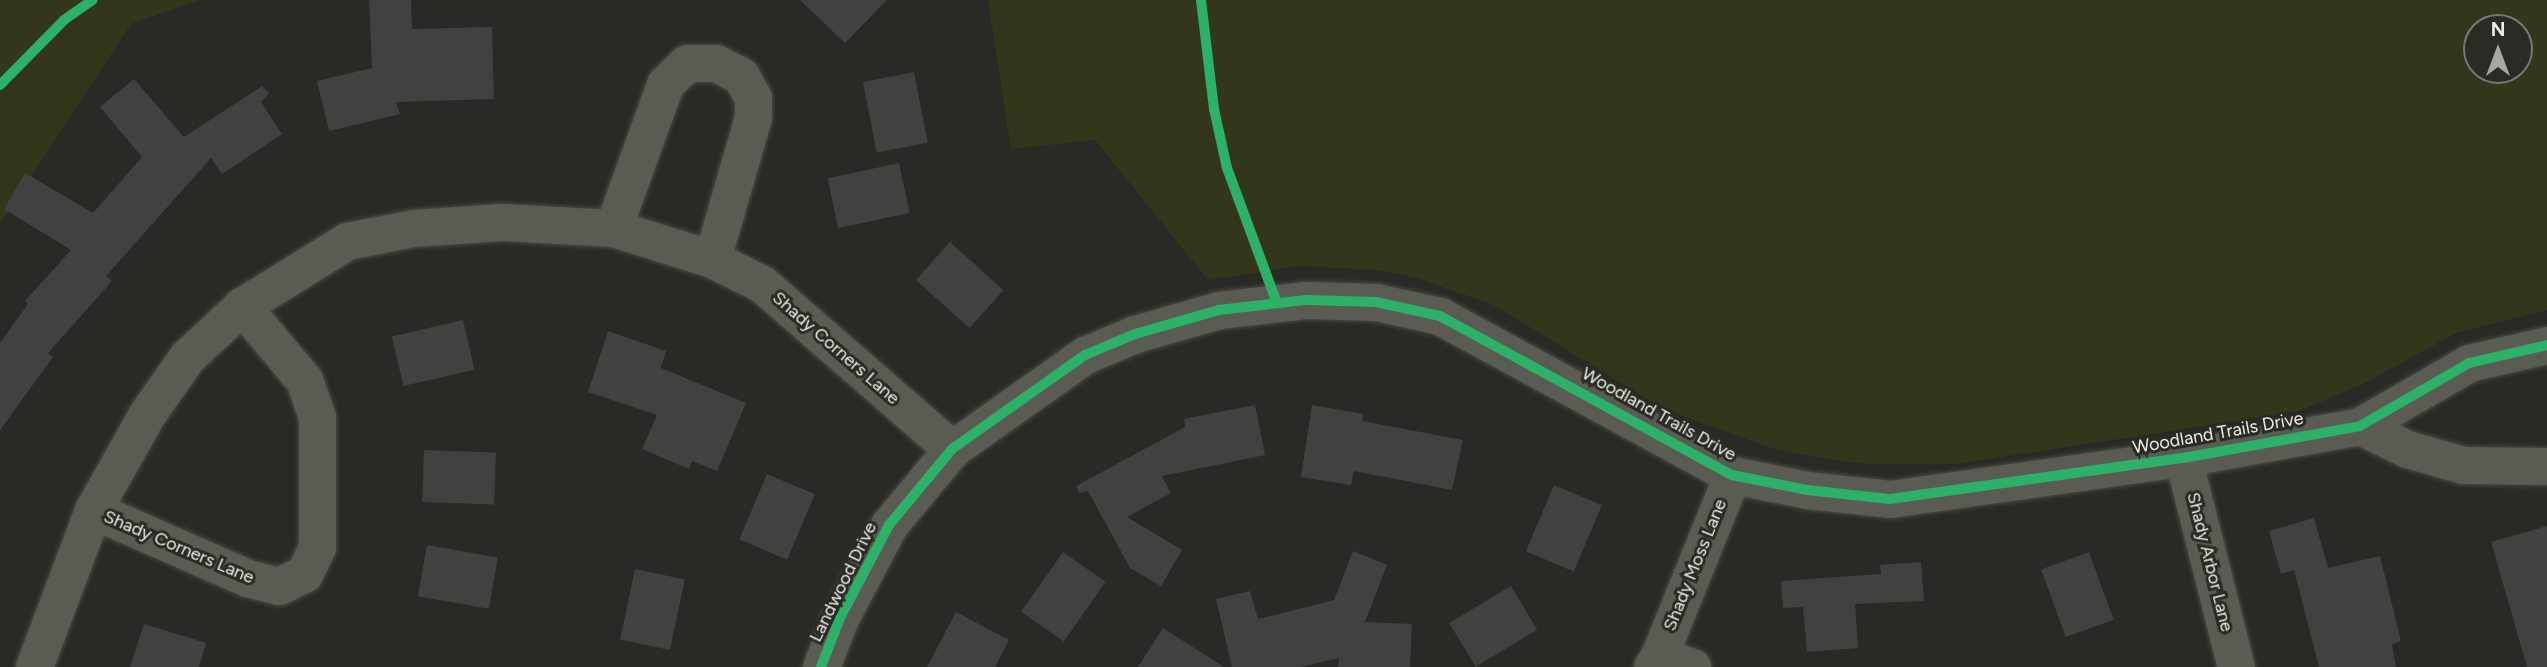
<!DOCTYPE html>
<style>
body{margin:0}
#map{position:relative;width:2547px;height:667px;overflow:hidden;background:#292a25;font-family:Figtree,sans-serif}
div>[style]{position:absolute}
.green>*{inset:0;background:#33361b}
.building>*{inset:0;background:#41413f;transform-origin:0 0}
.roads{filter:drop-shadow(0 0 2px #474845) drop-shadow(0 0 2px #474845)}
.street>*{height:37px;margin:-18.5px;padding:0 18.5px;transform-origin:18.5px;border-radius:18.5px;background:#5a5b53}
.cycleway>*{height:10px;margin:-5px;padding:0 5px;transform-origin:5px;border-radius:5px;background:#2db169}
span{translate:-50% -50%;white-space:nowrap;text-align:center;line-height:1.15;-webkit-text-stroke:6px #2a2b24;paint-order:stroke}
.street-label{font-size:18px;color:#ebece7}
.north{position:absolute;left:2463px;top:14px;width:70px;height:70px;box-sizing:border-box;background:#2a2b24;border:2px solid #777872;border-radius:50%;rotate:0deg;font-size:19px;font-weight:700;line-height:28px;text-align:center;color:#ebece7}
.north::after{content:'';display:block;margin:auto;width:24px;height:32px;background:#a7a8a3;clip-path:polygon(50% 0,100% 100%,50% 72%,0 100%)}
</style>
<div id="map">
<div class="green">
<div style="clip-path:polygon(0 0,200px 0,131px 24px,0 224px)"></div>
<div style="clip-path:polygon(evenodd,988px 0,2547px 0,2547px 310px,2456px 333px,2365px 383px,2299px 411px,1957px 464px,1866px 464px,1820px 458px,1775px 449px,1687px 418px,1645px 398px,1494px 305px,1417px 278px,1377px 270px,1297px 266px,1208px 280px,1095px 140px,1011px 149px,988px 0,2477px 28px,2519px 28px,2519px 70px,2477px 70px,2477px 28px)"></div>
</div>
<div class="building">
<div style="clip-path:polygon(369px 0,411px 0,412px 29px,492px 27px,494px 99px,396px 102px,400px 114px,329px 131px,317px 81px,372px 68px)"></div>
<div style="clip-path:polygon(800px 0,887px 0,845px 43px)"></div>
<div style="left:914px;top:72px;width:72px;height:52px;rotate:79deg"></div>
<div style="clip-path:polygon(134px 79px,184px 137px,262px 86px,269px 93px,261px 102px,282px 134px,222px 174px,211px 158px,106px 276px,112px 281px,48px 353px,53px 357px,0 430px,0 343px,28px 304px,25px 301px,71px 250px,4px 209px,25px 173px,93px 213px,142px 157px,100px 107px)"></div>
<div style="left:899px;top:163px;width:51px;height:73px;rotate:78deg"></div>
<div style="left:950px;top:242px;width:72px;height:51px;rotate:42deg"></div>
<div style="left:463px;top:320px;width:51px;height:73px;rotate:77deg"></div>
<div style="clip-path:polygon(608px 331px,666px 351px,661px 368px,746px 403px,717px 471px,692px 461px,689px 469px,642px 449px,657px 415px,588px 392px)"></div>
<div style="clip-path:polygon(1255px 405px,1265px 455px,1162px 476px,1171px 493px,1127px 517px,1182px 550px,1161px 586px,1130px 568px,1088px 491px,1079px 493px,1076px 486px,1185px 427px,1184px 419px)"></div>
<div style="clip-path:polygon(1312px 405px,1363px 414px,1362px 421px,1463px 440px,1452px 490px,1354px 471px,1351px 485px,1301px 477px)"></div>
<div style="left:424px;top:450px;width:72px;height:52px;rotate:2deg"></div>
<div style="left:767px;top:474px;width:52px;height:71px;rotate:23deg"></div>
<div style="left:1554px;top:485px;width:52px;height:72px;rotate:23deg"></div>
<div style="clip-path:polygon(2314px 518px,2328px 568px,2380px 556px,2401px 641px,2392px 644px,2396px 667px,2319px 667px,2294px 570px,2281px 574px,2269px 531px)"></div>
<div style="clip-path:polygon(2547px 526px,2547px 667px,2527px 667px,2491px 542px)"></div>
<div style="left:427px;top:545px;width:72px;height:52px;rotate:10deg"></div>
<div style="clip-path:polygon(1353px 551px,1387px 565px,1365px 622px,1412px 624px,1410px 667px,1338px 667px,1339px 658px,1300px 667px,1232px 667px,1216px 599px,1250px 591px,1258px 619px,1334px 600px)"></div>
<div style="left:1063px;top:552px;width:52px;height:73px;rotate:35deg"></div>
<div style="left:2089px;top:552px;width:72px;height:51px;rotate:70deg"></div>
<div style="clip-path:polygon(1921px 562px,1924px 601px,1855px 604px,1858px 648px,1807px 652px,1803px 607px,1783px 608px,1781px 581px,1881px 574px,1880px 565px)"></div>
<div style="left:635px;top:569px;width:51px;height:72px;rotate:12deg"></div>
<div style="left:1511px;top:586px;width:51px;height:72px;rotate:59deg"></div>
<div style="clip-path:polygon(956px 612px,1009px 640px,995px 667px,927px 667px)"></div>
<div style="clip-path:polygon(144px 624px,206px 643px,199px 667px,130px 667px)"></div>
<div style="clip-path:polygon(1163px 628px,1224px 667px,1138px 667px)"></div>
</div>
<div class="roads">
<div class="street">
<div style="left:613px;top:228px;width:153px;rotate:-70.1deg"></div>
<div style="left:665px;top:84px;width:30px;rotate:-44deg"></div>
<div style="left:687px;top:63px;width:29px"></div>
<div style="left:716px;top:63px;width:28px;rotate:27deg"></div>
<div style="left:741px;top:76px;width:25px;rotate:61deg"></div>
<div style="left:753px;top:98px;width:19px;rotate:90deg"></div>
<div style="left:753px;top:117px;width:148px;rotate:106.1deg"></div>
<div style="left:2360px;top:426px;width:52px;rotate:26.1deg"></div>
<div style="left:2407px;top:449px;width:58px;rotate:15.9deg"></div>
<div style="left:2463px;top:465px;width:84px;rotate:0.7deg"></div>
<div style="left:2183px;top:458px;width:216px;rotate:75.8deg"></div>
<div style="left:93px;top:510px;width:168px;rotate:23.8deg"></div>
<div style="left:247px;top:578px;width:33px;rotate:14deg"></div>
<div style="left:279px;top:586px;width:28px;rotate:-26deg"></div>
<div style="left:304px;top:574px;width:30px;rotate:-64deg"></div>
<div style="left:317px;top:547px;width:130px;rotate:-90deg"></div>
<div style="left:317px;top:417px;width:39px;rotate:-109deg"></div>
<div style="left:304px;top:380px;width:97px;rotate:-130deg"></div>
<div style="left:1659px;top:656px;width:195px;rotate:-68deg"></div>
<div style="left:34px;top:667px;width:168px;rotate:-69.4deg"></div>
<div style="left:93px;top:510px;width:110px;rotate:-60.6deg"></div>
<div style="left:147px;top:414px;width:70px;rotate:-54.9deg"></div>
<div style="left:187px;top:357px;width:75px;rotate:-42.8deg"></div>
<div style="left:242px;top:306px;width:123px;rotate:-31.8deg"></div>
<div style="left:347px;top:241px;width:67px;rotate:-11.1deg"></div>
<div style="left:413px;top:228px;width:89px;rotate:-3.9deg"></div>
<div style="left:502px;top:222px;width:111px;rotate:3.1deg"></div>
<div style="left:613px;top:228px;width:104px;rotate:17.4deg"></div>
<div style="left:712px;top:259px;width:56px;rotate:26.6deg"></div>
<div style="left:762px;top:284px;width:252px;rotate:41deg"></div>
<div style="left:821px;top:667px;width:53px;rotate:-68.8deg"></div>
<div style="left:840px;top:618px;width:105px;rotate:-62.2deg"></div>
<div style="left:889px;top:525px;width:99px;rotate:-50.3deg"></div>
<div style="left:952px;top:449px;width:163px;rotate:-35.3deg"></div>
<div style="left:1085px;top:355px;width:54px;rotate:-22.8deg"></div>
<div style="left:1135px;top:334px;width:87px;rotate:-15.9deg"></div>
<div style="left:1219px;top:310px;width:88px;rotate:-6.6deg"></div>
<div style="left:1306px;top:300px;width:70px;rotate:1.6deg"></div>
<div style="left:1376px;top:302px;width:66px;rotate:12.3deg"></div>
<div style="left:1440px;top:316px;width:332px;rotate:28.6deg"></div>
<div style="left:1732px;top:475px;width:76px;rotate:11.3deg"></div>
<div style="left:1807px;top:490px;width:83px;rotate:6.2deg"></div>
<div style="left:1890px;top:499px;width:296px;rotate:-8deg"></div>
<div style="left:2183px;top:458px;width:180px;rotate:-10.2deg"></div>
<div style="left:2360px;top:426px;width:126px;rotate:-30deg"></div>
<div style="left:2469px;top:363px;width:80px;rotate:-13deg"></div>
<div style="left:1652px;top:667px;width:13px;rotate:-58deg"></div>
<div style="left:1659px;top:656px;width:35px;rotate:18deg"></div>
</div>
</div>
<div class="cycleway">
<div style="left:1201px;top:0;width:110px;rotate:83.2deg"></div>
<div style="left:1214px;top:109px;width:60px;rotate:77.6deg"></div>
<div style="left:1227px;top:168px;width:144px;rotate:69.7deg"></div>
<div style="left:0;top:85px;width:91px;rotate:-45.4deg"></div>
<div style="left:64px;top:20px;width:35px;rotate:-35deg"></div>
<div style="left:821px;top:667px;width:53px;rotate:-68.8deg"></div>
<div style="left:840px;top:618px;width:105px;rotate:-62.2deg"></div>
<div style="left:889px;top:525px;width:99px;rotate:-50.3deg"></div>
<div style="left:952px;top:449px;width:163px;rotate:-35.3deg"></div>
<div style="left:1085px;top:355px;width:54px;rotate:-22.8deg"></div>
<div style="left:1135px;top:334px;width:87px;rotate:-15.9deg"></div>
<div style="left:1219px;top:310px;width:88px;rotate:-6.6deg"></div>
<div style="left:1306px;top:300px;width:70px;rotate:1.6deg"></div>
<div style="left:1376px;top:302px;width:66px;rotate:12.3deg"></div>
<div style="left:1440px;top:316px;width:332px;rotate:28.6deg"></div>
<div style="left:1732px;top:475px;width:76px;rotate:11.3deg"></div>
<div style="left:1807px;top:490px;width:83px;rotate:6.2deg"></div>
<div style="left:1890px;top:499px;width:296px;rotate:-8deg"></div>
<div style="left:2183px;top:458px;width:180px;rotate:-10.2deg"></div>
<div style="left:2360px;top:426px;width:126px;rotate:-30deg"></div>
<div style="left:2469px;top:363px;width:80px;rotate:-13deg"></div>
</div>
<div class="street-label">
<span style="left:836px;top:348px;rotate:41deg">Shady Corners Lane</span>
<span style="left:1659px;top:414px;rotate:29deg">Woodland Trails Drive</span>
<span style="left:2218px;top:433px;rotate:-10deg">Woodland Trails Drive</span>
<span style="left:179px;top:547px;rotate:23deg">Shady Corners Lane</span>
<span style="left:2210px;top:562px;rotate:76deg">Shady Arbor Lane</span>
<span style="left:1695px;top:565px;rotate:-68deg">Shady Moss Lane</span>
<span style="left:843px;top:582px;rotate:-64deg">Landwood Drive</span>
</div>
<div class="north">N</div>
</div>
